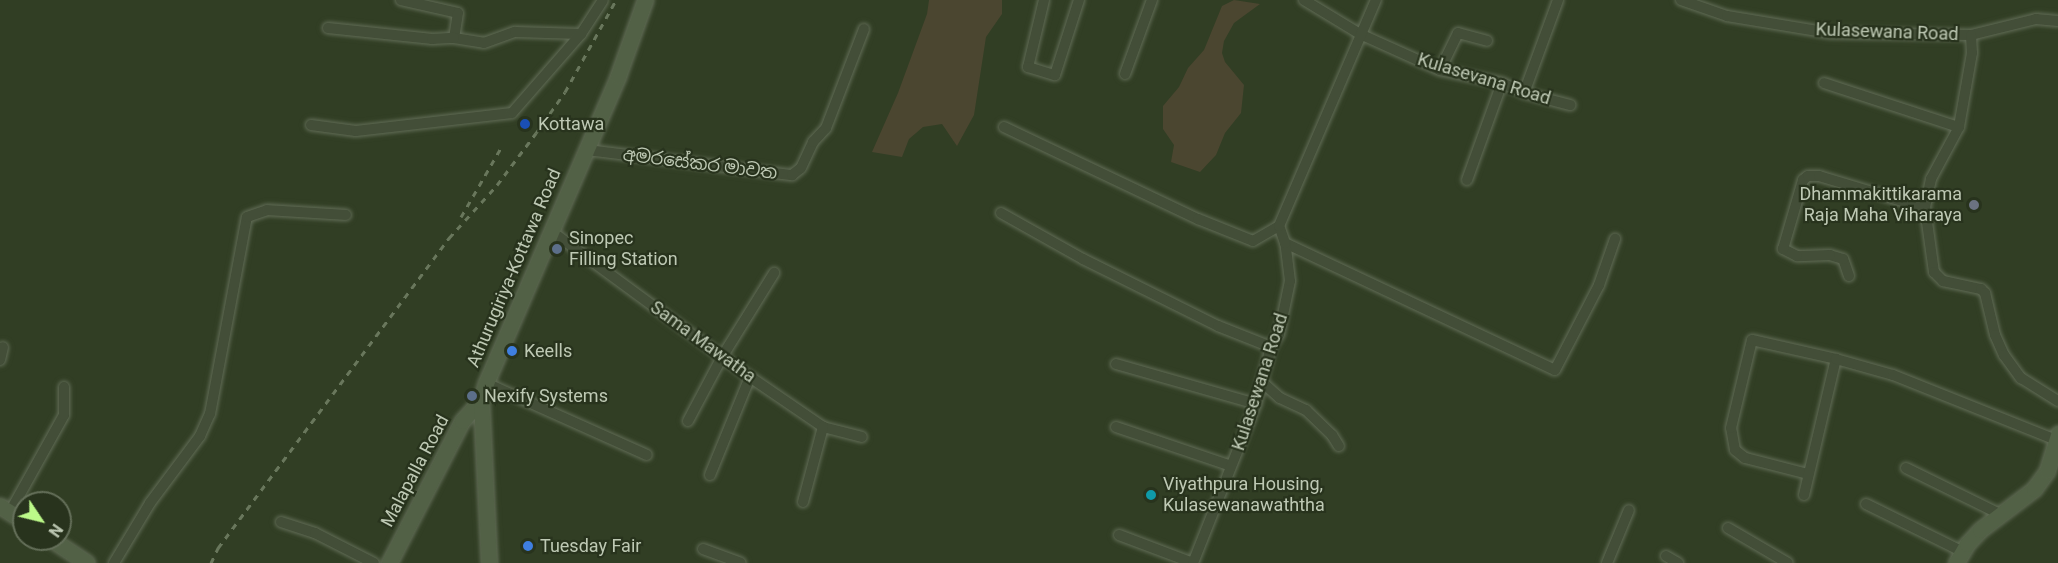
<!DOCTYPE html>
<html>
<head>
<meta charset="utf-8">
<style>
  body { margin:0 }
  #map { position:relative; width:2058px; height:563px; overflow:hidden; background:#313e24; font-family:Roboto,"Noto Sans Sinhala",sans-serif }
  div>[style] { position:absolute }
  .green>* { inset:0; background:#4b4630 }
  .roads { filter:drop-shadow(0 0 2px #616c56) drop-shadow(0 0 2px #616c56) }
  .street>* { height:10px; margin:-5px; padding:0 5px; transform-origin:5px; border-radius:5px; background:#434e38 }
  .secondary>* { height:15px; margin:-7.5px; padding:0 7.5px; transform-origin:7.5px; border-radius:7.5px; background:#526146 }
  .rail>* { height:3px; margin-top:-1.5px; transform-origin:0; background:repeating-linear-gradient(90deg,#69775c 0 6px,transparent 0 12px) }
  .dots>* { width:16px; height:16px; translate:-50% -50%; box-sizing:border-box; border:3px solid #28331d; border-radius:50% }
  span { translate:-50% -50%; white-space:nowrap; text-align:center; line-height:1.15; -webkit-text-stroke:4.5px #28331d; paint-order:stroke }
  .street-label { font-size:18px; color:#bec9b4 }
  .poi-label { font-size:18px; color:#bec9b4 }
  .left { translate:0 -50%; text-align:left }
  .right { translate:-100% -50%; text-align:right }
  .north { position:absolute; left:12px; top:491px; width:60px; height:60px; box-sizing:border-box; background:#28331d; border:2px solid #646f59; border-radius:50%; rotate:125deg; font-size:16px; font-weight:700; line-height:24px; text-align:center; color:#bec9b4 }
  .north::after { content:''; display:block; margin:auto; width:21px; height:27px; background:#bcf989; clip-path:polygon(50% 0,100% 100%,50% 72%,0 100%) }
</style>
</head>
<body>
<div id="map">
  <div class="green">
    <div style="clip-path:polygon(929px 0,1002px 0,1002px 14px,986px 37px,974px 115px,957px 146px,942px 124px,923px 127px,909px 139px,902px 157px,872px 152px,898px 93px,927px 14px)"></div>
    <div style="clip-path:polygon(1234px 0,1260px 4px,1234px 23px,1224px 41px,1222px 53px,1225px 62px,1244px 85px,1241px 113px,1225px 133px,1216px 155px,1200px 172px,1171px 162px,1174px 145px,1163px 129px,1163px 106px,1179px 87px,1188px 68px,1204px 50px,1222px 6px)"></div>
  </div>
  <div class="roads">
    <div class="street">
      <div style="left:401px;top:0;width:58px;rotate:12.8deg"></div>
      <div style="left:458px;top:13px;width:25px;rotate:99deg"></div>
      <div style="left:454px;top:38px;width:30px;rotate:9deg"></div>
      <div style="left:484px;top:43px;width:33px;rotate:-20deg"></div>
      <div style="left:515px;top:32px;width:66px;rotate:1.7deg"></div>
      <div style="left:581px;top:34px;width:40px;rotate:-57.1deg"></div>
      <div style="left:1044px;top:0;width:69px;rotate:103.4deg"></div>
      <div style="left:1028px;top:67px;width:28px;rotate:17deg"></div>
      <div style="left:1055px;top:75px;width:79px;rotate:-72.3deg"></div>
      <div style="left:1304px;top:0;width:66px;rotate:31.3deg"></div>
      <div style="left:1360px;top:34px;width:88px;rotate:24.2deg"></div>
      <div style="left:1440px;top:70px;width:63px;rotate:11.8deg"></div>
      <div style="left:1502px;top:83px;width:24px;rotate:24deg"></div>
      <div style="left:1524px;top:93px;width:48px;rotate:14.6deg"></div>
      <div style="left:1681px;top:0;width:49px;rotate:19.2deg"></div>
      <div style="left:1727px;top:16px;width:104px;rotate:9.4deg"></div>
      <div style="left:1830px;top:33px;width:141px;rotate:0.8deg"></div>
      <div style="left:1971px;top:35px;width:67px;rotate:-13.8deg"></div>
      <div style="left:2036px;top:19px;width:22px;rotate:5deg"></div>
      <div style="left:328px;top:28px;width:105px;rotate:6deg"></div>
      <div style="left:432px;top:39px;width:22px;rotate:-3deg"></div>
      <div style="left:1971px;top:35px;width:18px;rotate:87deg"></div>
      <div style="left:1972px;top:53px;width:75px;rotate:100deg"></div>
      <div style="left:1959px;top:127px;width:59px;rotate:118.3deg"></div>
      <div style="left:1931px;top:179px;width:30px;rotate:102deg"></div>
      <div style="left:1925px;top:208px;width:65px;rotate:82deg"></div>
      <div style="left:1934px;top:272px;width:13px;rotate:45deg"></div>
      <div style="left:1943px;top:281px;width:39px;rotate:12deg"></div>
      <div style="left:1981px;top:289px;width:6px;rotate:45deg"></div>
      <div style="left:1985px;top:293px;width:43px;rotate:76.6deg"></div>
      <div style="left:1995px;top:335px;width:22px;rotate:66deg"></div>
      <div style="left:2004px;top:355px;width:29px;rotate:54deg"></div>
      <div style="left:2021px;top:378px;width:44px;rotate:31.9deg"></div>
      <div style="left:1440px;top:70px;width:41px;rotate:-64.1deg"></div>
      <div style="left:1458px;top:33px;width:30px;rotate:15deg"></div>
      <div style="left:1125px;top:74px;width:79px;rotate:-70deg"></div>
      <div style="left:1824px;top:83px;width:142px;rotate:18.1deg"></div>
      <div style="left:1524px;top:93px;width:99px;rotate:-69.9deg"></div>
      <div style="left:311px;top:125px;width:45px;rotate:7.6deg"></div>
      <div style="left:356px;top:131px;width:157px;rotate:-6.6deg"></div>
      <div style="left:512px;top:113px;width:105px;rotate:-48.9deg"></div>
      <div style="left:1004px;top:127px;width:215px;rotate:25.4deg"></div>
      <div style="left:1198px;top:219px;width:59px;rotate:21.8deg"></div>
      <div style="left:1253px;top:241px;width:30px;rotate:-30deg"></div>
      <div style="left:587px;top:150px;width:207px;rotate:7deg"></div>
      <div style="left:792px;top:175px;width:11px;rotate:-38deg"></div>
      <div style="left:801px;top:168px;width:29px;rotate:-65deg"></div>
      <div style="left:813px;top:142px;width:19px;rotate:-47deg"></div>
      <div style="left:826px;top:128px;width:106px;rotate:-69deg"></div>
      <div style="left:1467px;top:180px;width:103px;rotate:-70.2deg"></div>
      <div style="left:1001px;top:213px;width:94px;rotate:29.3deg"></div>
      <div style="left:1083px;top:259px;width:151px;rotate:26.4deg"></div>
      <div style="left:1218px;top:326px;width:57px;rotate:21.6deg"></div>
      <div style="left:551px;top:231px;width:247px;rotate:36.3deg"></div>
      <div style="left:750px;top:377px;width:88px;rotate:34.4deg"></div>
      <div style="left:823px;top:427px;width:40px;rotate:14.4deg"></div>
      <div style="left:1285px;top:243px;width:298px;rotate:25.2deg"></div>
      <div style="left:1555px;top:370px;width:96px;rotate:-62.6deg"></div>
      <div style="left:1599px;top:285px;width:49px;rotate:-70.8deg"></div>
      <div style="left:1849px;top:276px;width:18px;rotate:-109deg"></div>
      <div style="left:1843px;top:259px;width:14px;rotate:-163deg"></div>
      <div style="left:1830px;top:255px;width:33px;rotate:178deg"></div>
      <div style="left:1797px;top:256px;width:16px;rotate:-153deg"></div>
      <div style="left:1783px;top:249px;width:72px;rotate:-73.8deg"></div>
      <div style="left:1803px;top:180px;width:6px;rotate:-39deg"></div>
      <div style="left:1808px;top:176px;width:11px"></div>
      <div style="left:1819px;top:176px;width:111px;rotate:16.8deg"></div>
      <div style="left:0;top:360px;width:13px;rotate:-77deg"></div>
      <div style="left:1116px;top:364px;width:146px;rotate:15.9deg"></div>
      <div style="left:1262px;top:382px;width:24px;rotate:42deg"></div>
      <div style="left:1280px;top:398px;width:29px;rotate:25deg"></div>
      <div style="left:1306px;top:410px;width:36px;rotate:44deg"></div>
      <div style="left:1332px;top:435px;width:13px;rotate:58deg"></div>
      <div style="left:486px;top:383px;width:176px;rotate:24.1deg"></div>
      <div style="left:688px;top:421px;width:72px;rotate:-62deg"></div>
      <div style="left:722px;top:357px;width:99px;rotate:-58.2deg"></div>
      <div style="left:1116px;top:427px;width:121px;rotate:18.7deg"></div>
      <div style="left:1906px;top:468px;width:105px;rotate:26.1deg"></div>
      <div style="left:1808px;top:474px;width:65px;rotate:-165.7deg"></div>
      <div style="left:1745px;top:458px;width:13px;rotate:-141deg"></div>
      <div style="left:1735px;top:450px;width:22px;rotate:-100deg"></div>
      <div style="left:1731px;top:428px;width:90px;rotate:-76.6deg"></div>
      <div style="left:1752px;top:340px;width:86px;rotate:12.7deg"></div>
      <div style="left:710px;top:475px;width:106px;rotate:-67.8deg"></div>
      <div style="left:1804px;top:495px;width:140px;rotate:-76.8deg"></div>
      <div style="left:1836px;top:359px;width:59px;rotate:15.7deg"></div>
      <div style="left:1893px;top:375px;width:175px;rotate:21.7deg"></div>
      <div style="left:803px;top:502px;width:78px;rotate:-75.1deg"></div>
      <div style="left:1866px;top:504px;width:108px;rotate:26.3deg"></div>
      <div style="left:10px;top:512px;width:111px;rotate:-60.9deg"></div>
      <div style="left:64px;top:415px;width:28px;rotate:-90deg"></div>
      <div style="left:281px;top:522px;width:36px;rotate:18deg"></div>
      <div style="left:315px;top:533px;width:66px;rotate:27deg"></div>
      <div style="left:1728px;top:528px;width:69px;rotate:30.3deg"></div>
      <div style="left:1119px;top:535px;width:79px;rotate:20.7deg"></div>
      <div style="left:703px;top:549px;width:40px;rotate:20.2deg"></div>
      <div style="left:1666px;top:556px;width:14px;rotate:30deg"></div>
      <div style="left:114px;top:563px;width:70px;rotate:-59deg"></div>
      <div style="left:150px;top:503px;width:84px;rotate:-53.3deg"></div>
      <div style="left:200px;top:436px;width:24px;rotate:-66deg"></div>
      <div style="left:210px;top:414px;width:200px;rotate:-79.4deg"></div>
      <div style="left:247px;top:217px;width:21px;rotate:-19deg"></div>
      <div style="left:267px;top:210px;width:79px;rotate:3.6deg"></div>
      <div style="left:1193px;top:563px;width:171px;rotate:-68.4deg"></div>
      <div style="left:1256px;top:404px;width:59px;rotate:-75.3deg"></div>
      <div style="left:1271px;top:347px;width:15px;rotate:-58deg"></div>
      <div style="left:1279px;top:334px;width:54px;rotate:-78.3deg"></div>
      <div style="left:1290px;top:281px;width:38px;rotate:-97deg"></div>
      <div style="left:1285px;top:243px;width:18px;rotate:-109deg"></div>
      <div style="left:1279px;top:226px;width:246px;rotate:-66.8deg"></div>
      <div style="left:1607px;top:563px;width:57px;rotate:-67.5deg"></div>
    </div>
    <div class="secondary">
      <div style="left:0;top:506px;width:28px;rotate:32deg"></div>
      <div style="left:51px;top:539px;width:43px;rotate:33.7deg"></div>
      <div style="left:389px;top:563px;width:160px;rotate:-62.8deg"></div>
      <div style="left:462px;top:421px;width:28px;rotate:-48deg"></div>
      <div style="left:489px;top:563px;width:163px;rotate:-92.8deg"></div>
      <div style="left:481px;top:400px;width:18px;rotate:-74deg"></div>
      <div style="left:486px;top:383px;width:334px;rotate:-66.7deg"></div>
      <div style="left:618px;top:76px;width:81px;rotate:-70.4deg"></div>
      <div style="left:1956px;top:563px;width:22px;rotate:-60deg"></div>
      <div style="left:1967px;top:544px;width:19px;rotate:-47deg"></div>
      <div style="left:1980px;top:530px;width:68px;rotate:-37.2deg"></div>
      <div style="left:2034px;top:489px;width:22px;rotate:-54deg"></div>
      <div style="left:2047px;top:471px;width:39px;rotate:-73deg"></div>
    </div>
  </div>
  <div class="rail">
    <div style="left:461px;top:217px;width:82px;rotate:-60deg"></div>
    <div style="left:211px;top:563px;width:17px;rotate:-65deg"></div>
    <div style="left:218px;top:548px;width:387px;rotate:-53.3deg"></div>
    <div style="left:449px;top:238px;width:72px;rotate:-47.8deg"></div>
    <div style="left:497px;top:185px;width:65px;rotate:-53.1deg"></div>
    <div style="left:536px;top:133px;width:50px;rotate:-54.7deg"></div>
    <div style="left:565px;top:92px;width:105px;rotate:-61deg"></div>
  </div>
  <div class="dots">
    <div style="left:525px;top:124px;background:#1a4fb4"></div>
    <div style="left:1974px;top:205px;background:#6b7280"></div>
    <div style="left:557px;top:249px;background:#5c6f8a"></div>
    <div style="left:512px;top:351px;background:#3f7fe0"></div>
    <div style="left:472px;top:396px;background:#5c6f8a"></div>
    <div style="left:1151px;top:495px;background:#0f9aa8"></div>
    <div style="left:528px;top:546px;background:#3f7fe0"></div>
  </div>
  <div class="street-label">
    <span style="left:1887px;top:32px;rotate:2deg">Kulasewana Road</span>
    <span style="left:1484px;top:79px;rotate:17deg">Kulasevana Road</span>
    <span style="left:700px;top:164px;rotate:7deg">අමරසේකර මාවත</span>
    <span style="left:514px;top:268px;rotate:-67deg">Athurugiriya-Kottawa Road</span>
    <span style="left:703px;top:342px;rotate:36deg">Sama Mawatha</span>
    <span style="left:1260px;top:382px;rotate:-72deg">Kulasewana Road</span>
    <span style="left:415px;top:471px;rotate:-62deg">Malapalla Road</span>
  </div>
  <div class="poi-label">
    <span class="left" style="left:538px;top:124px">Kottawa</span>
    <span class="right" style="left:1962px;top:205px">Dhammakittikarama<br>Raja Maha Viharaya</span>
    <span class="left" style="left:569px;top:249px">Sinopec<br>Filling Station</span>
    <span class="left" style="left:524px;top:351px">Keells</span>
    <span class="left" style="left:484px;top:396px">Nexify Systems</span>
    <span class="left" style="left:1163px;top:495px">Viyathpura Housing,<br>Kulasewanawaththa</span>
    <span class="left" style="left:540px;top:546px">Tuesday Fair</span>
  </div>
  <div class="north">N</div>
</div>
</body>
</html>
